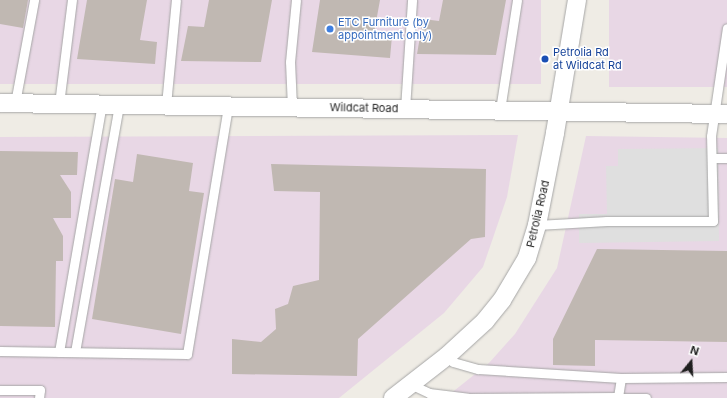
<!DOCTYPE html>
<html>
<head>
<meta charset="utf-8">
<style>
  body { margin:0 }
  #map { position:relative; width:727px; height:398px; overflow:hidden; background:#efece5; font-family:Inter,sans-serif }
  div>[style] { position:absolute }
  .industrial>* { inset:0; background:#e8d7e5; transform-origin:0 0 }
  .parking>* { inset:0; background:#dfdfdf }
  .building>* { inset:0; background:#c0b8b2 }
  .roads { filter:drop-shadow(0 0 1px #a6a6a6) drop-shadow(0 0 1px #a6a6a6) }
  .service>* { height:9px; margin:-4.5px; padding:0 4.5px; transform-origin:4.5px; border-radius:4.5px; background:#fff }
  .minor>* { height:18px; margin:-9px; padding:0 9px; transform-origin:9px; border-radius:9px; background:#fff }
  .dots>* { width:11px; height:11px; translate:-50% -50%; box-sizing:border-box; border:2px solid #fff; border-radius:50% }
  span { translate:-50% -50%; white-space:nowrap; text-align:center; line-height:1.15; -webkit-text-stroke:3px #fff; paint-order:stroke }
  .shop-label { font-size:11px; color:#366cbe }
  .left { translate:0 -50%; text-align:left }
  .transit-label { font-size:11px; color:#164399 }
  .street-label { font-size:11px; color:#1f1f1f }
  .north { position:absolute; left:671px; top:342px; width:40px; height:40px; -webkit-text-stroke:3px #fff; paint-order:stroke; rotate:18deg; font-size:11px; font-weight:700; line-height:16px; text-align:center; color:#1f1f1f }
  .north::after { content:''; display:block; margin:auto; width:14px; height:18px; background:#1f1f1f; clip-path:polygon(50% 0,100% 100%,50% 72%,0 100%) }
</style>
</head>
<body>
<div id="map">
  <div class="industrial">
    <div style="left:0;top:0;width:541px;height:84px"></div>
    <div style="left:609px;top:0;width:118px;height:87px"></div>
    <div style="clip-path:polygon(518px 135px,507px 197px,483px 267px,444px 313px,339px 398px,0 398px,0 137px)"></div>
    <div style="clip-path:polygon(586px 136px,727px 138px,727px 398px,445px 398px,489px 363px,515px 334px,557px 268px)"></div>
  </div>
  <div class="parking">
    <div style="clip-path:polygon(718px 148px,719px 241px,579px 243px,579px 214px,607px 214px,606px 166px,618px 166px,618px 149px)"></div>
  </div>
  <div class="building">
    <div style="clip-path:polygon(0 0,28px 0,23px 28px,0 24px)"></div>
    <div style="clip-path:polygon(87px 0,147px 0,140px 40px,157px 42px,155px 64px,77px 59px)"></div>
    <div style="clip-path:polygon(209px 0,272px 0,261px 62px,181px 61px,188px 26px,204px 27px)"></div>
    <div style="clip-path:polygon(320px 0,380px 0,374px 33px,392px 36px,390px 58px,312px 52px)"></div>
    <div style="clip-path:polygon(443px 0,506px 0,496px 55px,417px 54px,423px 19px,439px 21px)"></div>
    <div style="clip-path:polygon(0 151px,78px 152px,77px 175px,60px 175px,71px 192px,71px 218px,53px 218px,63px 236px,63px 261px,56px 261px,55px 327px,0 326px)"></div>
    <div style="clip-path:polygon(137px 154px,193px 163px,189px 191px,204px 193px,181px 334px,92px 319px,115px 179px,133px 182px)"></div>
    <div style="clip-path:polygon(271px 164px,486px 169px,485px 237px,471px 239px,358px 339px,357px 376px,232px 374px,232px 339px,261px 342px,276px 329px,275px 309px,288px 304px,293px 286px,319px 280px,320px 192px,274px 191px)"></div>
    <div style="clip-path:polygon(597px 249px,727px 251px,727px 342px,595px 340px,595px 366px,553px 365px,553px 339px)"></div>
  </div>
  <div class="roads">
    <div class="service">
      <div style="left:15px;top:103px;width:105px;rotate:-79.5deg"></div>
      <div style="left:59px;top:104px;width:105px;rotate:-82.9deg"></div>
      <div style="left:166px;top:105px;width:105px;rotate:-84.6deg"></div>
      <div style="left:292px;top:107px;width:45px;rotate:-92.5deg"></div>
      <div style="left:290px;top:62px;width:62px;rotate:-84.5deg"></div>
      <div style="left:405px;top:109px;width:109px;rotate:-86.3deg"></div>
      <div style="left:500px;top:110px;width:111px;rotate:-81.2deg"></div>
      <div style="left:712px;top:158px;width:15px"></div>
      <div style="left:537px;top:225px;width:70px;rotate:-3.3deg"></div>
      <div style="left:607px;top:221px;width:106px"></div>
      <div style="left:713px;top:221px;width:85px;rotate:-91.3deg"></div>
      <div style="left:711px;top:136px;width:109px;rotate:-81.6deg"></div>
      <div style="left:0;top:351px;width:187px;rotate:0.9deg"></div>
      <div style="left:187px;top:354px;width:251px;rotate:-80.6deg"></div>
      <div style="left:59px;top:352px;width:252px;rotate:-80.2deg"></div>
      <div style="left:75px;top:352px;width:251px;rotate:-79.9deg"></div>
      <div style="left:447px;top:356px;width:8px;rotate:45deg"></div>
      <div style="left:453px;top:362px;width:26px;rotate:16deg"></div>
      <div style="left:478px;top:369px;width:143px;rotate:3.6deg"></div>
      <div style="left:621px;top:378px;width:106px;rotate:-0.5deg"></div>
      <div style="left:410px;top:384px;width:21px;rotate:25deg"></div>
      <div style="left:429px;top:393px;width:39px;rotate:7deg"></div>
      <div style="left:0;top:390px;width:40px"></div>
      <div style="left:40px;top:390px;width:8px;rotate:97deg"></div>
      <div style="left:468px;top:398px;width:150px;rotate:-0.4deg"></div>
      <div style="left:618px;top:397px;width:19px;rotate:-81deg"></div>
      <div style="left:618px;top:398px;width:28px"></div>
    </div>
    <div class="minor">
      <div style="left:0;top:103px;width:727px;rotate:0.87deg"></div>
      <div style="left:393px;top:398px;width:68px;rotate:-37.9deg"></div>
      <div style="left:447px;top:356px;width:52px;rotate:-42.6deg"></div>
      <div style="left:485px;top:321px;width:27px;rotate:-51deg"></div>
      <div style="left:502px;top:300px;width:49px;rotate:-59.2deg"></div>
      <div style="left:527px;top:258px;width:34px;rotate:-73deg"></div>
      <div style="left:537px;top:225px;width:94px;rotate:-78.9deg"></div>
      <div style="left:555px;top:133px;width:135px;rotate:-80.6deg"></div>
    </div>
  </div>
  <div class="dots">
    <div style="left:330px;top:29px;background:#3f7fe0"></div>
    <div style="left:545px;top:59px;background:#1a4fb4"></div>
  </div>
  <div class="shop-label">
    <span class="left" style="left:338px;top:29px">ETC Furniture (by<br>appointment only)</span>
  </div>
  <div class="transit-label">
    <span class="left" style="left:553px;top:59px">Petrolia Rd<br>at Wildcat Rd</span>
  </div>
  <div class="street-label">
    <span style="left:364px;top:108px;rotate:1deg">Wildcat Road</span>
    <span style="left:538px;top:214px;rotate:-77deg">Petrolia Road</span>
  </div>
  <div class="north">N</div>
</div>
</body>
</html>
